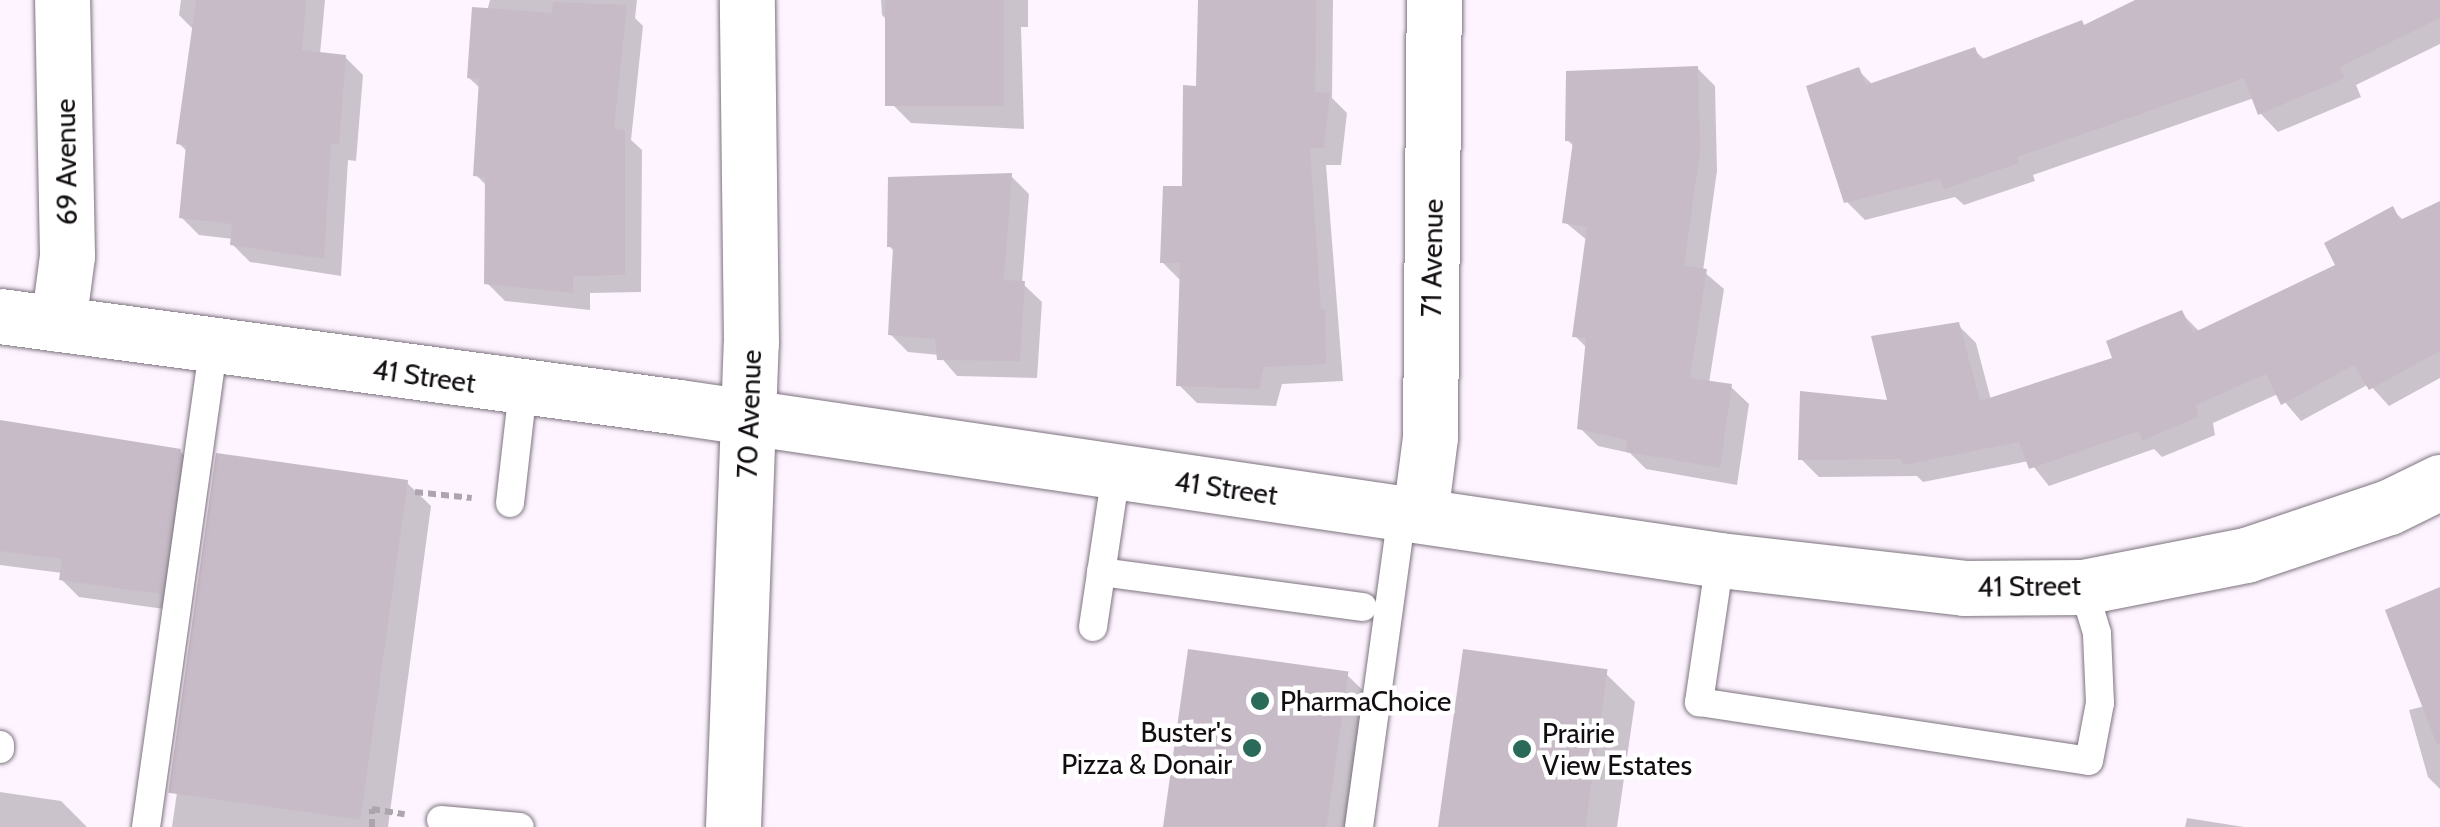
<!DOCTYPE html>
<html>
<head>
<meta charset="utf-8">
<style>
  body { margin:0 }
  #map { position:relative; width:2440px; height:827px; overflow:hidden; background:#fdf4ff; font-family:Cabin,sans-serif }
  div>[style] { position:absolute }
  .shadow>* { inset:0; background:#0003 }
  .building>* { inset:0; background:#c7bbc8; transform-origin:0 0 }
  .path>* { height:6px; margin-top:-3px; transform-origin:0; background:repeating-linear-gradient(90deg,#ada5ae 0 8px,transparent 0 13px) }
  .roads { filter:drop-shadow(0 0 2px #7d737f) drop-shadow(0 0 2px #7d737f) }
  .lane>* { height:28px; margin:-14px; padding:0 14px; transform-origin:14px; border-radius:14px; background:#fff }
  .street>* { height:55px; margin:-27.5px; padding:0 27.5px; transform-origin:27.5px; border-radius:27.5px; background:#fff }
  .secondary>* { height:55px; margin:-27.5px; padding:0 27.5px; transform-origin:27.5px; border-radius:27.5px; background:#fff }
  .dots>* { width:28px; height:28px; translate:-50% -50%; box-sizing:border-box; border:5px solid #fff; border-radius:50% }
  span { translate:-50% -50%; white-space:nowrap; text-align:center; line-height:1.15; -webkit-text-stroke:9px #fff; paint-order:stroke }
  .street-label { font-size:28px; color:#120e12 }
  .poi-label { font-size:28px; color:#120e12 }
  .left { translate:0 -50%; text-align:left }
  .right { translate:-100% -50%; text-align:right }
</style>
</head>
<body>
<div id="map">
  <div class="shadow">
    <div style="clip-path:polygon(181px 0,325px 0,320px 54px,345px 57px,363px 75px,356px 161px,348px 160px,341px 276px,250px 262px,232px 244px,233px 239px,199px 235px,181px 217px,188px 152px,178px 143px,194px 30px,179px 15px)"></div>
    <div style="clip-path:polygon(490px 0,637px 0,635px 18px,643px 26px,631px 140px,642px 150px,641px 292px,590px 293px,590px 310px,505px 301px,487px 283px,488px 187px,476px 175px,481px 89px,469px 78px)"></div>
    <div style="clip-path:polygon(881px 0,1028px 0,1028px 27px,1021px 27px,1024px 129px,911px 123px,893px 105px,889px 22px,882px 15px)"></div>
    <div style="clip-path:polygon(1200px 0,1333px 0,1332px 98px,1347px 113px,1341px 165px,1326px 165px,1343px 381px,1282px 384px,1276px 406px,1197px 403px,1179px 385px,1180px 280px,1162px 262px,1184px 189px,1199px 89px)"></div>
    <div style="clip-path:polygon(2141px 0,2440px 0,2440px 44px,2356px 85px,2361px 97px,2278px 132px,2261px 114px,2254px 98px,2033px 175px,2035px 181px,1964px 205px,1955px 197px,1865px 220px,1847px 202px,1858px 70px,1873px 85px,1974px 50px,1985px 60px,2085px 27px)"></div>
    <div style="clip-path:polygon(1697px 68px,1715px 86px,1717px 171px,1703px 271px,1724px 289px,1709px 383px,1731px 387px,1749px 404px,1737px 485px,1646px 469px,1630px 453px,1598px 446px,1580px 428px,1588px 349px,1575px 336px,1588px 241px,1565px 222px,1575px 147px,1567px 140px)"></div>
    <div style="clip-path:polygon(1011px 176px,1029px 194px,1022px 283px,1042px 302px,1037px 378px,957px 376px,939px 355px,908px 352px,890px 334px,895px 252px,889px 246px)"></div>
    <div style="clip-path:polygon(2440px 204px,2440px 378px,2389px 406px,2369px 384px,2301px 421px,2278px 394px,2213px 423px,2215px 435px,2162px 457px,2154px 449px,2049px 486px,2029px 461px,1923px 482px,1917px 476px,1819px 477px,1801px 459px,1890px 403px,1958px 325px,1976px 343px,1991px 400px,2115px 360px,2181px 313px,2200px 332px,2339px 266px,2392px 209px,2404px 221px)"></div>
    <div style="clip-path:polygon(0 422px,180px 451px,198px 469px,178px 611px,79px 597px,61px 579px,62px 573px,0 565px)"></div>
    <div style="clip-path:polygon(218px 456px,406px 482px,431px 506px,388px 827px,172px 827px,204px 604px,198px 598px)"></div>
    <div style="clip-path:polygon(2440px 590px,2440px 789px,2428px 777px,2409px 710px,2425px 706px)"></div>
    <div style="clip-path:polygon(1605px 673px,1635px 702px,1617px 827px,1439px 827px)"></div>
    <div style="clip-path:polygon(1346px 674px,1376px 703px,1358px 827px,1166px 827px)"></div>
    <div style="clip-path:polygon(0 792px,61px 801px,87px 827px,0 827px)"></div>
    <div style="clip-path:polygon(2187px 818px,2244px 827px,2185px 827px)"></div>
  </div>
  <div class="building">
    <div style="clip-path:polygon(196px 0,306px 0,302px 50px,346px 55px,339px 144px,331px 144px,324px 259px,230px 245px,232px 224px,179px 218px,186px 145px,176px 144px)"></div>
    <div style="left:885px;top:0;width:119px;height:106px"></div>
    <div style="clip-path:polygon(1198px 0,1316px 0,1315px 92px,1330px 93px,1324px 148px,1310px 148px,1321px 309px,1325px 310px,1326px 364px,1264px 367px,1259px 389px,1176px 386px,1180px 263px,1160px 263px,1163px 186px,1182px 186px,1183px 85px,1196px 86px)"></div>
    <div style="clip-path:polygon(2135px 0,2440px 0,2440px 18px,2340px 67px,2345px 78px,2258px 115px,2244px 78px,2017px 157px,2019px 163px,1944px 189px,1940px 179px,1844px 203px,1806px 86px,1859px 67px,1866px 85px,1975px 47px,1980px 60px,2082px 20px,2084px 25px)"></div>
    <div style="clip-path:polygon(553px 2px,627px 5px,614px 129px,625px 130px,625px 275px,573px 276px,573px 293px,484px 284px,485px 177px,473px 176px,479px 79px,467px 78px,472px 7px,552px 13px)"></div>
    <div style="clip-path:polygon(1698px 66px,1700px 152px,1684px 266px,1707px 269px,1690px 378px,1732px 384px,1720px 468px,1626px 452px,1627px 440px,1577px 429px,1586px 338px,1572px 337px,1587px 227px,1562px 223px,1573px 141px,1565px 141px,1566px 71px)"></div>
    <div style="clip-path:polygon(1012px 173px,1004px 280px,1025px 281px,1020px 361px,937px 360px,935px 339px,888px 335px,893px 247px,887px 247px,888px 177px)"></div>
    <div style="clip-path:polygon(2440px 201px,2440px 351px,2369px 390px,2354px 365px,2281px 405px,2266px 374px,2196px 405px,2198px 417px,2142px 441px,2139px 431px,2029px 469px,2019px 442px,1903px 465px,1901px 459px,1798px 460px,1800px 391px,1887px 400px,1871px 336px,1959px 322px,1980px 401px,2112px 358px,2106px 341px,2182px 310px,2193px 333px,2335px 265px,2324px 243px,2393px 206px,2400px 220px)"></div>
    <div style="clip-path:polygon(0 420px,181px 449px,161px 594px,59px 580px,62px 559px,0 551px)"></div>
    <div style="left:216px;top:453px;width:194px;height:343px;rotate:8deg"></div>
    <div style="clip-path:polygon(2440px 587px,2440px 744px,2437px 745px,2385px 610px)"></div>
    <div style="left:1188px;top:649px;width:162px;height:180px;rotate:8deg"></div>
    <div style="left:1463px;top:649px;width:146px;height:180px;rotate:8deg"></div>
  </div>
  <div class="path">
    <div style="left:415px;top:492px;width:57px;rotate:6deg"></div>
    <div style="left:372px;top:827px;width:18px;rotate:-90deg"></div>
    <div style="left:372px;top:809px;width:33px;rotate:9deg"></div>
  </div>
  <div class="roads">
    <div class="lane">
      <div style="left:510px;top:503px;width:115px;rotate:-83.5deg"></div>
      <div style="left:1720px;top:560px;width:144px;rotate:98.4deg"></div>
      <div style="left:1699px;top:702px;width:394px;rotate:8.6deg"></div>
      <div style="left:2089px;top:761px;width:59px;rotate:-79.3deg"></div>
      <div style="left:2100px;top:703px;width:70px;rotate:-92.5deg"></div>
      <div style="left:2097px;top:633px;width:48px;rotate:-106.9deg"></div>
      <div style="left:1101px;top:572px;width:264px;rotate:7.6deg"></div>
      <div style="left:1093px;top:627px;width:156px;rotate:-81.5deg"></div>
      <div style="left:0;top:745px;width:4px;rotate:90deg"></div>
      <div style="left:441px;top:820px;width:79px;rotate:5.1deg"></div>
      <div style="left:146px;top:827px;width:484px;rotate:-82deg"></div>
      <div style="left:1359px;top:827px;width:317px;rotate:-82.2deg"></div>
    </div>
    <div class="street">
      <div style="left:0;top:316px;width:685px;rotate:7.63deg"></div>
      <div style="left:679px;top:407px;width:1052px;rotate:8.36deg"></div>
      <div style="left:1720px;top:560px;width:246px;rotate:6.5deg"></div>
      <div style="left:1964px;top:588px;width:119px;rotate:-0.5deg"></div>
      <div style="left:2083px;top:587px;width:166px;rotate:-11.1deg"></div>
      <div style="left:2246px;top:555px;width:151px;rotate:-18.6deg"></div>
      <div style="left:2389px;top:507px;width:57px;rotate:-26.1deg"></div>
      <div style="left:58px;top:324px;width:69px;rotate:-82.5deg"></div>
      <div style="left:67px;top:256px;width:256px;rotate:-91.1deg"></div>
      <div style="left:1420px;top:515px;width:79px;rotate:-82.7deg"></div>
      <div style="left:1430px;top:437px;width:437px;rotate:-89.5deg"></div>
    </div>
    <div class="secondary">
      <div style="left:733px;top:827px;width:484px;rotate:-87.9deg"></div>
      <div style="left:751px;top:343px;width:343px;rotate:-90.7deg"></div>
    </div>
  </div>
  <div class="dots">
    <div style="left:1260px;top:701px;background:#2a6a58"></div>
    <div style="left:1252px;top:748px;background:#2a6a58"></div>
    <div style="left:1522px;top:749px;background:#2a6a58"></div>
  </div>
  <div class="street-label">
    <span style="left:66px;top:162px;rotate:-91deg">69 Avenue</span>
    <span style="left:1432px;top:258px;rotate:-89deg">71 Avenue</span>
    <span style="left:424px;top:376px;rotate:8deg">41 Street</span>
    <span style="left:749px;top:414px;rotate:-88deg">70 Avenue</span>
    <span style="left:1226px;top:488px;rotate:8deg">41 Street</span>
    <span style="left:2029px;top:586px;rotate:-1deg">41 Street</span>
  </div>
  <div class="poi-label">
    <span class="left" style="left:1280px;top:701px">PharmaChoice</span>
    <span class="right" style="left:1232px;top:748px">Buster's<br>Pizza &amp; Donair</span>
    <span class="left" style="left:1542px;top:749px">Prairie<br>View Estates</span>
  </div>
</div>
</body>
</html>
